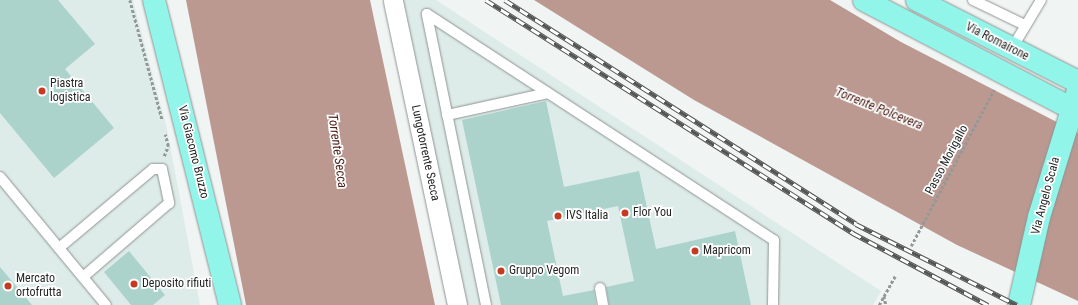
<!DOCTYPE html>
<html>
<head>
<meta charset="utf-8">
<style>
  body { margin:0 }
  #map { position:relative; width:1078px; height:305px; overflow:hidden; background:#f0f5f4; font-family:"Roboto Condensed",sans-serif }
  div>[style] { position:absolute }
  .built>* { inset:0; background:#ddece9 }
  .water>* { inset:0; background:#bb9991 }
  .building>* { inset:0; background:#abd3cb }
  .path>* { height:2.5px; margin-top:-1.25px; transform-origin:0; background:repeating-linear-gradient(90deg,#949897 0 3px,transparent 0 5px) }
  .roads { filter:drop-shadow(0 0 1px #8f9493) drop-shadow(0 0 1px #8f9493) }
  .lane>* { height:10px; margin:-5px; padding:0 5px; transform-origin:5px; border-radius:5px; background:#fff }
  .street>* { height:19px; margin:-9.5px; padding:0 9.5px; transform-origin:9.5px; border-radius:9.5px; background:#fff }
  .primary>* { height:22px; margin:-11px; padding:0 11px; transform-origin:11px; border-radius:11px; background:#91f5e9 }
  .rail>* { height:4.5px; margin-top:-2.25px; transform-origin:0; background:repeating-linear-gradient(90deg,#fff 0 9px,#525554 0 18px); box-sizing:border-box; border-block:1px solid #525554 }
  .dots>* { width:11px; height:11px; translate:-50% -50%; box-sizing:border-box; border:2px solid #fff; border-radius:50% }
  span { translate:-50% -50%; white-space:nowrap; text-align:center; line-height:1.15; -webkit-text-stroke:3.5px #fff; paint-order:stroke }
  .street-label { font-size:12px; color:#242625 }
  .poi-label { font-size:12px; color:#242625 }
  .left { translate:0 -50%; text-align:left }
  .water-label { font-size:13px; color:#4c1d15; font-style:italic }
</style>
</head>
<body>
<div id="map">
  <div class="built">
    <div style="clip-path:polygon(0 0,133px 0,167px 129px,200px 305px,0 305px)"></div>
    <div style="clip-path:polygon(402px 0,436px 0,881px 291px,873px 305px,464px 305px)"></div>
  </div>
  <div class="water">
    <div style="clip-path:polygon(186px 0,370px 0,435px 305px,246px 305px)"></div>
    <div style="clip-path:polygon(534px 0,830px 0,901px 42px,1078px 133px,1078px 301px,957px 245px,694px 100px)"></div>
  </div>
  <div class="building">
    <div style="clip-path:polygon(0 0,58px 0,95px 44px,65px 69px,114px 128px,54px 178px,0 113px)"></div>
    <div style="clip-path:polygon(546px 101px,564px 187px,639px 171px,656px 249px,735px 231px,751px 305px,609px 305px,606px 287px,634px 281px,618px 206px,547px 221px,563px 296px,594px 290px,596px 305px,501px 305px,462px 120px)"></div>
    <div style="clip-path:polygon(129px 251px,165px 295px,153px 305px,131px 305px,104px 272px)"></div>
    <div style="clip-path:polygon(0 267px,32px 305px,0 305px)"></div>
  </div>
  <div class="path">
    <div style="left:130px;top:0;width:123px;rotate:74.9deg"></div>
    <div style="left:164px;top:156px;width:11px;rotate:-68deg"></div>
    <div style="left:168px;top:146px;width:12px;rotate:-104deg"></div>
    <div style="left:911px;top:246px;width:177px;rotate:-62deg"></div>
    <div style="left:884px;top:296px;width:9px;rotate:77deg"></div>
    <div style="left:879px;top:305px;width:33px;rotate:-61deg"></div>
  </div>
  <div class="roads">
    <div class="lane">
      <div style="left:973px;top:0;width:58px;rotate:25.7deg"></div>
      <div style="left:1011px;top:50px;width:58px;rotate:-59deg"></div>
      <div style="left:447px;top:115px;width:103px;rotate:-12.3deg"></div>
      <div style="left:0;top:177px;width:166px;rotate:50.4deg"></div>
      <div style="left:59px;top:248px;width:123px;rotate:-40deg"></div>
      <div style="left:153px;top:169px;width:9px"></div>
      <div style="left:162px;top:169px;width:35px;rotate:78deg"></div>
      <div style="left:169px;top:203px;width:113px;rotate:139.3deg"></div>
      <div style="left:600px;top:288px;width:17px;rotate:80deg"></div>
      <div style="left:486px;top:305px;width:297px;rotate:-101.5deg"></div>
      <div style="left:427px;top:14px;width:414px;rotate:33.1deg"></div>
      <div style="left:774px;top:240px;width:65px;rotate:90.9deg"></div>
    </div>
    <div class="street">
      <div style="left:393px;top:1px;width:311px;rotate:78.1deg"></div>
    </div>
    <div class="primary">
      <div style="left:154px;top:0;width:314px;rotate:76deg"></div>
      <div style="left:864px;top:0;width:242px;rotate:27.6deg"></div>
      <div style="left:917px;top:0;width:181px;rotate:27deg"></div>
      <div style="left:1019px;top:305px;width:90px;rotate:-77.2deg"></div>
      <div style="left:1039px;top:217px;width:133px;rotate:-72.9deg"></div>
    </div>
  </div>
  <div class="rail">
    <div style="left:486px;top:0;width:435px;rotate:32.4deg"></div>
    <div style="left:853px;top:233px;width:153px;rotate:28.1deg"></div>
    <div style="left:505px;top:0;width:416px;rotate:32.5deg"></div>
    <div style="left:856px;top:224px;width:180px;rotate:26.7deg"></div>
  </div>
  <div class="dots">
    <div style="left:42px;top:91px;background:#c63a22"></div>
    <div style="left:625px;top:213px;background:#c63a22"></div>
    <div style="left:558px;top:216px;background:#c63a22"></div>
    <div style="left:695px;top:251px;background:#c63a22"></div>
    <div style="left:501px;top:271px;background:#c63a22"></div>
    <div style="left:134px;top:284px;background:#c63a22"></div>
    <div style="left:8px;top:286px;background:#c63a22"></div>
  </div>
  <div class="street-label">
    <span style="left:997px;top:42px;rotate:27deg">Via Romairone</span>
    <span style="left:193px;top:152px;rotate:76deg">Via Giacomo Bruzzo</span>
    <span style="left:425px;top:153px;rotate:78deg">Lungotorrente Secca</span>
    <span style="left:947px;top:160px;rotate:-62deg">Passo Morigallo</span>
    <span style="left:1046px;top:196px;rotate:-75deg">Via Angelo Scala</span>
  </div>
  <div class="poi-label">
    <span class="left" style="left:50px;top:91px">Piastra<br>logistica</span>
    <span class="left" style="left:633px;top:213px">Flor You</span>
    <span class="left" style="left:566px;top:216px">IVS Italia</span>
    <span class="left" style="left:703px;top:251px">Mapricom</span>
    <span class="left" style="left:509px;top:271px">Gruppo Vegom</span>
    <span class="left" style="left:16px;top:286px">Mercato<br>ortofrutta</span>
    <span class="left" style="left:142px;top:284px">Deposito rifiuti</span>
  </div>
  <div class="water-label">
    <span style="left:879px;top:109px;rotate:22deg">Torrente Polcevera</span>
    <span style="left:337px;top:151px;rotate:82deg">Torrente Secca</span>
  </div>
</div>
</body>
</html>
